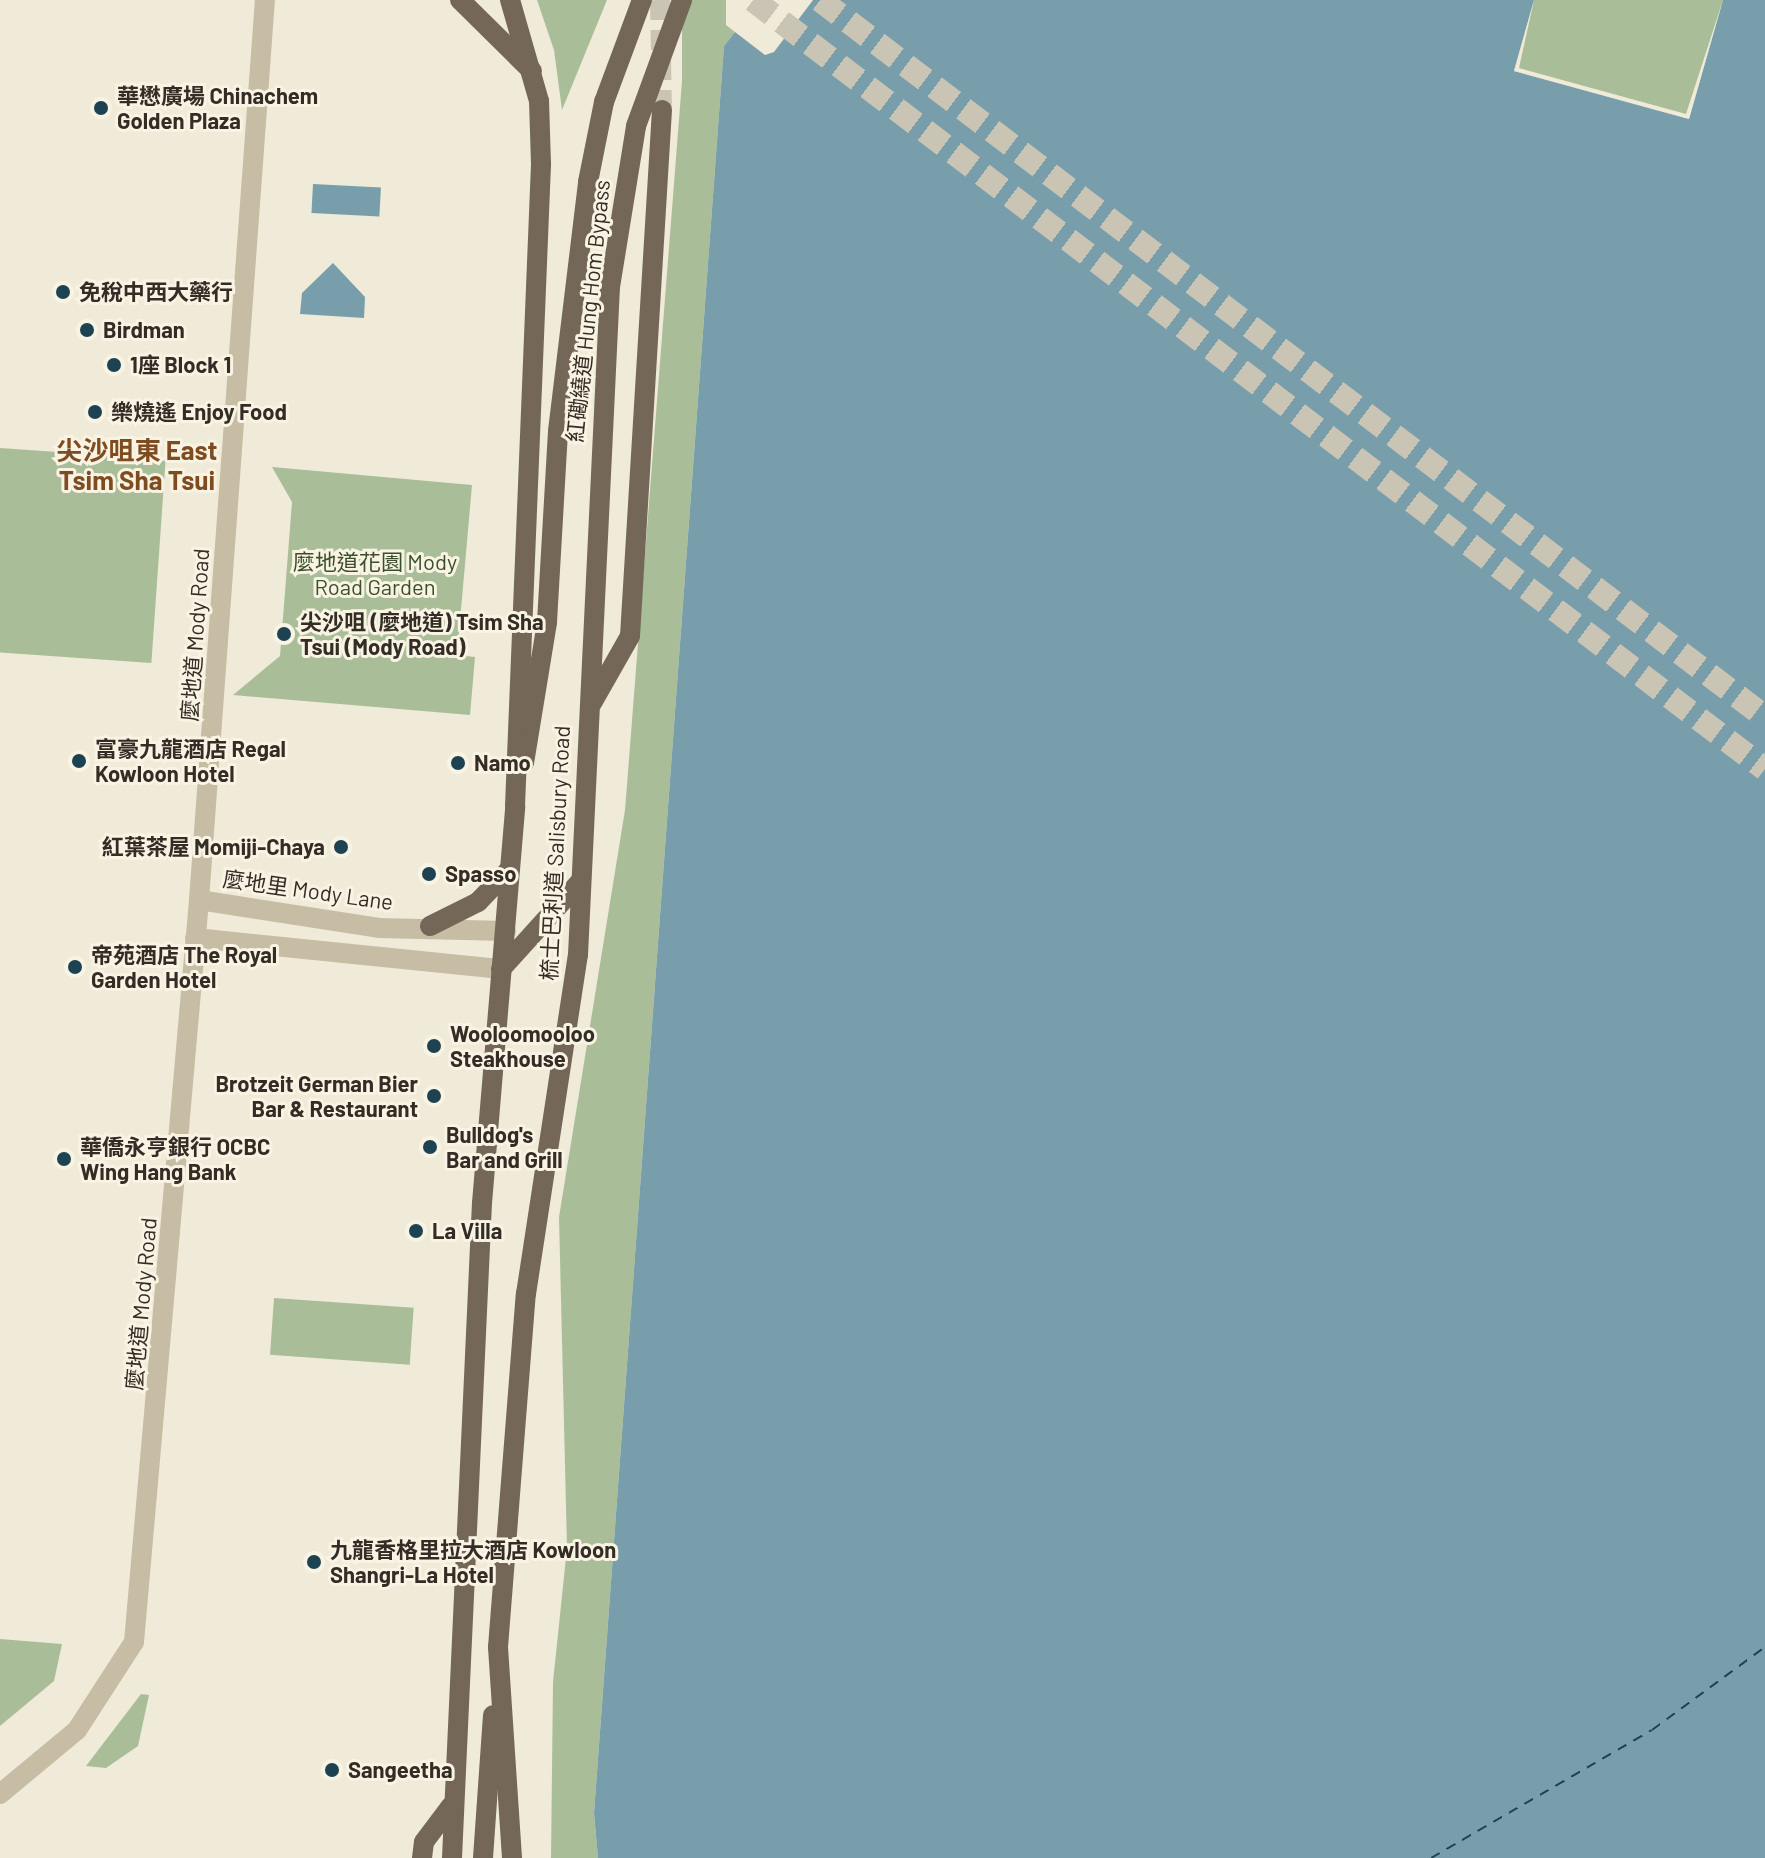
<!DOCTYPE html>
<html>
<head>
<meta charset="utf-8">
<style>
  body { margin:0 }
  #map { position:relative; width:1765px; height:1858px; overflow:hidden; background:#f0ead8; font-family:Barlow,"Noto Sans TC",sans-serif }
  div>[style] { position:absolute }
  .green>* { inset:0; background:#a9be98; transform-origin:0 0 }
  .water>* { inset:0; background:#789eac; transform-origin:0 0 }
  .pier>* { inset:0; background:#f0ead8 }
  .ferry>* { height:2px; margin-top:-1px; transform-origin:0; background:repeating-linear-gradient(90deg,#1d4352 0 10px,transparent 0 18px) }
  .major-tunnel>* { height:20px; margin-top:-10px; transform-origin:0; background:repeating-linear-gradient(90deg,#cac4b4 0 20px,transparent 0 30px) }
  .highway-tunnel>* { height:24px; margin-top:-12px; transform-origin:0; background:repeating-linear-gradient(90deg,#cac4b4 0 24px,transparent 0 36px) }
  .minor>* { height:20px; margin:-10px; padding:0 10px; transform-origin:10px; border-radius:10px; background:#c7bca4 }
  .major>* { height:20px; margin:-10px; padding:0 10px; transform-origin:10px; border-radius:10px; background:#746757 }
  .major-bridge>* { height:20px; margin:-10px; padding:0 10px; transform-origin:10px; border-radius:10px; background:#746757 }
  .dots>* { width:22px; height:22px; translate:-50% -50%; box-sizing:border-box; border:4px solid #f8f3e3; border-radius:50% }
  span { translate:-50% -50%; white-space:nowrap; text-align:center; line-height:1.15; -webkit-text-stroke:6px #f8f3e3; paint-order:stroke }
  .poi-label { font-size:22px; color:#332d26; font-weight:700 }
  .left { translate:0 -50%; text-align:left }
  .right { translate:-100% -50%; text-align:right }
  .street-label { font-size:22px; color:#332d26 }
  .park-label { font-size:22px; color:#3a502a }
  .quarter-label { font-size:26px; color:#7f4c22; font-weight:700 }
</style>
</head>
<body>
<div id="map">
  <div class="green">
    <div style="clip-path:polygon(537px 0,607px 0,562px 110px,554px 50px)"></div>
    <div style="clip-path:polygon(682px 0,726px 0,726px 25px,735px 32px,724px 46px,594px 1813px,598px 1858px,551px 1858px,553px 1682px,567px 1548px,559px 1217px,625px 810px,682px 81px)"></div>
    <div style="clip-path:polygon(1534px 0,1723px 0,1689px 119px,1514px 71px)"></div>
    <div style="left:0;top:448px;width:166px;height:204px;rotate:4deg"></div>
    <div style="clip-path:polygon(272px 467px,472px 485px,457px 655px,475px 657px,470px 715px,233px 695px,280px 656px,292px 502px)"></div>
    <div style="left:274px;top:1298px;width:140px;height:57px;rotate:4deg"></div>
    <div style="clip-path:polygon(0 1639px,62px 1644px,54px 1681px,0 1726px)"></div>
    <div style="clip-path:polygon(141px 1694px,149px 1695px,138px 1746px,106px 1768px,86px 1766px)"></div>
  </div>
  <div class="water">
    <div style="clip-path:polygon(813px 0,1534px 0,1514px 71px,1689px 119px,1723px 0,1765px 0,1765px 1858px,598px 1858px,594px 1813px,724px 46px,735px 32px,765px 55px,774px 52px)"></div>
    <div style="left:313px;top:184px;width:68px;height:29px;rotate:3deg"></div>
    <div style="clip-path:polygon(333px 263px,365px 297px,364px 318px,300px 314px,302px 293px)"></div>
  </div>
  <div class="pier">
    <div style="clip-path:polygon(1534px 0,1519px 68px,1686px 114px,1723px 0,1689px 119px,1514px 71px)"></div>
  </div>
  <div class="ferry">
    <div style="left:1431px;top:1858px;width:255px;rotate:-30.1deg"></div>
    <div style="left:1652px;top:1730px;width:140px;rotate:-36.3deg"></div>
  </div>
  <div class="major-tunnel">
    <div style="left:660px;top:0;width:110px;rotate:89deg"></div>
  </div>
  <div class="highway-tunnel">
    <div style="left:753px;top:0;width:1271px;rotate:37.23deg"></div>
    <div style="left:820px;top:0;width:1186px;rotate:37.19deg"></div>
  </div>
  <div class="minor">
    <div style="left:199px;top:900px;width:182px;rotate:8.8deg"></div>
    <div style="left:379px;top:928px;width:127px;rotate:1.4deg"></div>
    <div style="left:195px;top:938px;width:308px;rotate:5.8deg"></div>
    <div style="left:0;top:1794px;width:100px;rotate:-39.7deg"></div>
    <div style="left:77px;top:1730px;width:105px;rotate:-57.1deg"></div>
    <div style="left:134px;top:1642px;width:745px;rotate:-84.99deg"></div>
    <div style="left:199px;top:900px;width:902px;rotate:-85.81deg"></div>
  </div>
  <div class="major">
    <div style="left:460px;top:0;width:101px;rotate:44.6deg"></div>
    <div style="left:592px;top:703px;width:77px;rotate:-60.4deg"></div>
    <div style="left:630px;top:636px;width:527px;rotate:-86.52deg"></div>
    <div style="left:524px;top:763px;width:143px;rotate:-80.7deg"></div>
    <div style="left:547px;top:622px;width:191px;rotate:-86.7deg"></div>
    <div style="left:558px;top:431px;width:251px;rotate:-83.1deg"></div>
    <div style="left:588px;top:182px;width:82px;rotate:-78.7deg"></div>
    <div style="left:604px;top:102px;width:109px;rotate:-69.6deg"></div>
    <div style="left:430px;top:926px;width:54px;rotate:-26.6deg"></div>
    <div style="left:478px;top:902px;width:45px;rotate:-45.9deg"></div>
    <div style="left:501px;top:969px;width:118px;rotate:-47.8deg"></div>
    <div style="left:422px;top:1858px;width:16px;rotate:-83deg"></div>
    <div style="left:424px;top:1842px;width:45px;rotate:-53.1deg"></div>
    <div style="left:452px;top:1858px;width:656px;rotate:-87.38deg"></div>
    <div style="left:482px;top:1203px;width:398px;rotate:-85.2deg"></div>
    <div style="left:515px;top:806px;width:643px;rotate:-87.68deg"></div>
    <div style="left:541px;top:164px;width:63px;rotate:-91.8deg"></div>
    <div style="left:539px;top:101px;width:105px;rotate:-106deg"></div>
    <div style="left:483px;top:1858px;width:143px;rotate:-86deg"></div>
    <div style="left:512px;top:1858px;width:211px;rotate:-93.8deg"></div>
    <div style="left:498px;top:1647px;width:354px;rotate:-85.5deg"></div>
    <div style="left:526px;top:1294px;width:343px;rotate:-81.3deg"></div>
    <div style="left:578px;top:955px;width:669px;rotate:-87.26deg"></div>
  </div>
  <div class="major-bridge">
    <div style="left:610px;top:287px;width:163px;rotate:-80.8deg"></div>
    <div style="left:636px;top:126px;width:134px;rotate:-69.9deg"></div>
  </div>
  <div class="dots">
    <div style="left:101px;top:108px;background:#1d4352"></div>
    <div style="left:63px;top:292px;background:#1d4352"></div>
    <div style="left:87px;top:330px;background:#1d4352"></div>
    <div style="left:114px;top:365px;background:#1d4352"></div>
    <div style="left:95px;top:412px;background:#1d4352"></div>
    <div style="left:284px;top:634px;background:#1d4352"></div>
    <div style="left:79px;top:761px;background:#1d4352"></div>
    <div style="left:458px;top:763px;background:#1d4352"></div>
    <div style="left:341px;top:847px;background:#1d4352"></div>
    <div style="left:429px;top:874px;background:#1d4352"></div>
    <div style="left:75px;top:967px;background:#1d4352"></div>
    <div style="left:434px;top:1046px;background:#1d4352"></div>
    <div style="left:434px;top:1096px;background:#1d4352"></div>
    <div style="left:430px;top:1147px;background:#1d4352"></div>
    <div style="left:64px;top:1159px;background:#1d4352"></div>
    <div style="left:416px;top:1231px;background:#1d4352"></div>
    <div style="left:314px;top:1562px;background:#1d4352"></div>
    <div style="left:332px;top:1770px;background:#1d4352"></div>
  </div>
  <div class="poi-label">
    <span class="left" style="left:117px;top:108px">華懋廣場 Chinachem<br>Golden Plaza</span>
    <span class="left" style="left:79px;top:292px">免稅中西大藥行</span>
    <span class="left" style="left:103px;top:330px">Birdman</span>
    <span class="left" style="left:130px;top:365px">1座 Block 1</span>
    <span class="left" style="left:111px;top:412px">樂燒遙 Enjoy Food</span>
    <span class="left" style="left:300px;top:634px">尖沙咀 (麼地道) Tsim Sha<br>Tsui (Mody Road)</span>
    <span class="left" style="left:95px;top:761px">富豪九龍酒店 Regal<br>Kowloon Hotel</span>
    <span class="left" style="left:474px;top:763px">Namo</span>
    <span class="right" style="left:325px;top:847px">紅葉茶屋 Momiji-Chaya</span>
    <span class="left" style="left:445px;top:874px">Spasso</span>
    <span class="left" style="left:91px;top:967px">帝苑酒店 The Royal<br>Garden Hotel</span>
    <span class="left" style="left:450px;top:1046px">Wooloomooloo<br>Steakhouse</span>
    <span class="right" style="left:418px;top:1096px">Brotzeit German Bier<br>Bar &amp; Restaurant</span>
    <span class="left" style="left:446px;top:1147px">Bulldog's<br>Bar and Grill</span>
    <span class="left" style="left:80px;top:1159px">華僑永亨銀行 OCBC<br>Wing Hang Bank</span>
    <span class="left" style="left:432px;top:1231px">La Villa</span>
    <span class="left" style="left:330px;top:1562px">九龍香格里拉大酒店 Kowloon<br>Shangri-La Hotel</span>
    <span class="left" style="left:348px;top:1770px">Sangeetha</span>
  </div>
  <div class="street-label">
    <span style="left:588px;top:311px;rotate:-84deg">紅磡繞道 Hung Hom Bypass</span>
    <span style="left:195px;top:635px;rotate:-86deg">麼地道 Mody Road</span>
    <span style="left:555px;top:853px;rotate:-87deg">梳士巴利道 Salisbury Road</span>
    <span style="left:308px;top:890px;rotate:8deg">麼地里 Mody Lane</span>
    <span style="left:141px;top:1304px;rotate:-85deg">麼地道 Mody Road</span>
  </div>
  <div class="park-label">
    <span style="left:375px;top:574px">麼地道花園 Mody<br>Road Garden</span>
  </div>
  <div class="quarter-label">
    <span style="left:137px;top:465px">尖沙咀東 East<br>Tsim Sha Tsui</span>
  </div>
</div>
</body>
</html>
